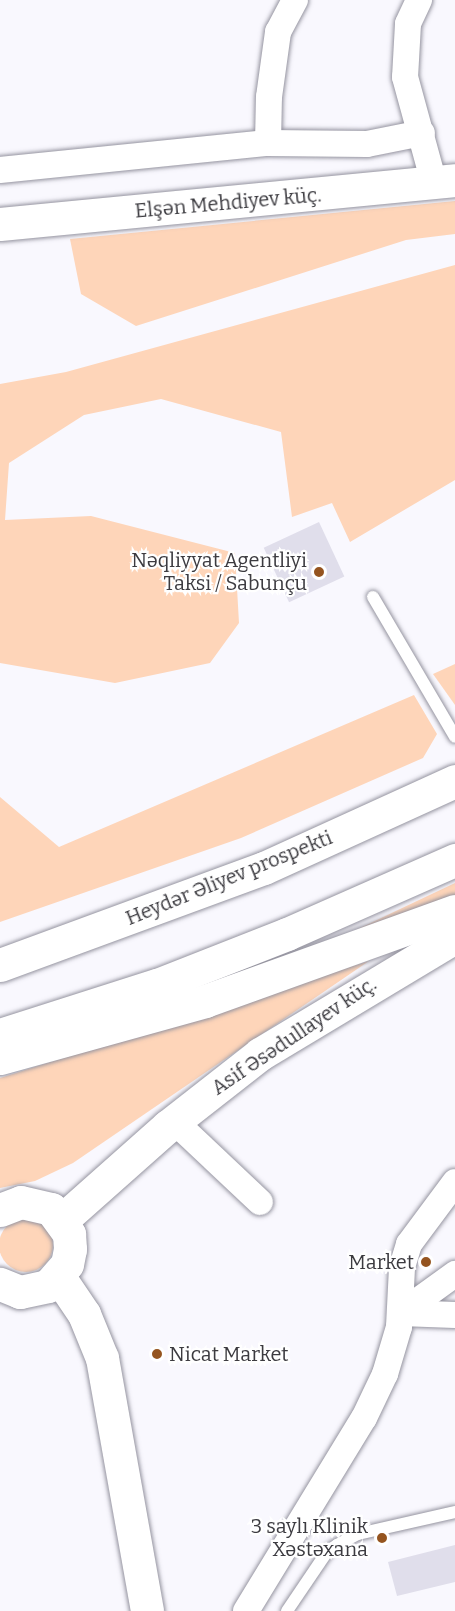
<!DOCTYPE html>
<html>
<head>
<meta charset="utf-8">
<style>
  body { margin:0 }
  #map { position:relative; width:455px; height:1611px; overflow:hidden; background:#f9f8fe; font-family:Bitter,serif }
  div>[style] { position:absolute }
  .green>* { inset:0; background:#fed5b9 }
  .round { border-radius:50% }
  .building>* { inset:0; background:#e0deeb; transform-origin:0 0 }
  .roads { filter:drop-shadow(0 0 2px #9594a0) drop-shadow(0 0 2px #9594a0) }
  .lane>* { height:12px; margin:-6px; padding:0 6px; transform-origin:6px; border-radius:6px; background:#fff }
  .street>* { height:26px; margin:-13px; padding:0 13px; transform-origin:13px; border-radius:13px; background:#fff }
  .secondary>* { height:33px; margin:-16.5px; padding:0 16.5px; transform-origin:16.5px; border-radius:16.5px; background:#fff }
  .highway>* { height:33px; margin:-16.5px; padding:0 16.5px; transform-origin:16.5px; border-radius:16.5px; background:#fff }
  .dots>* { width:16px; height:16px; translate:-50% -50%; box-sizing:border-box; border:3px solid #fff; border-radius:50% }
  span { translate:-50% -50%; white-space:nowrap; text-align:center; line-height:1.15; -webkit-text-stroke:4.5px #fff; paint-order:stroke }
  .street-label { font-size:20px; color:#3c3b40 }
  .poi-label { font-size:20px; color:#3c3b40 }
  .right { translate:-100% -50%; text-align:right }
  .left { translate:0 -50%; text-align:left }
</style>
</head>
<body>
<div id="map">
  <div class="green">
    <div style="clip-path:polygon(455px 201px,455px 234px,406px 240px,136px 326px,81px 294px,70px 239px)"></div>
    <div style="clip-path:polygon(455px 265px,455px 480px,350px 542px,332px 503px,292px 517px,281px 432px,161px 399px,84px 415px,9px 463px,5px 520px,91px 516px,235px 553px,239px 623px,210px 663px,115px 683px,0 663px,0 384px,66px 372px)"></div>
    <div style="clip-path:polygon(455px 664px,455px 705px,433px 674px)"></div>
    <div style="clip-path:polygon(414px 695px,437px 734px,423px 758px,241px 838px,0 922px,0 797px,59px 847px)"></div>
    <div style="clip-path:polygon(455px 883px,455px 895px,343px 936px)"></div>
    <div style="clip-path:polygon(369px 961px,73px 1163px,35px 1181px,0 1188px,0 1078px)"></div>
    <div class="round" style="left:-1px;top:1218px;width:54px;height:54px"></div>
  </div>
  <div class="building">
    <div style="left:319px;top:522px;width:60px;height:61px;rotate:65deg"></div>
    <div style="clip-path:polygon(455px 1545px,455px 1582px,397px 1596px,388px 1562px)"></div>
  </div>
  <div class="roads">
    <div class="lane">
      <div style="left:373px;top:597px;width:162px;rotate:59.6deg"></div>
      <div style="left:287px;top:1611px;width:71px;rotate:-55.9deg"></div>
      <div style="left:327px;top:1552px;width:12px;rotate:-35deg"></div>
      <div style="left:337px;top:1545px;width:24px;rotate:-28deg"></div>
      <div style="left:358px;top:1534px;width:99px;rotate:-12.8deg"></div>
    </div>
    <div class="street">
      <div style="left:419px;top:0;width:26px;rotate:115deg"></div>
      <div style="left:408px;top:24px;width:53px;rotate:93.2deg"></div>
      <div style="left:405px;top:77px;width:110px;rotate:74.7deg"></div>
      <div style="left:268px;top:143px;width:46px;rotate:-88.8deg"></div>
      <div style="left:269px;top:97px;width:66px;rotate:-82.1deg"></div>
      <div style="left:278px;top:32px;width:36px;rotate:-62deg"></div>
      <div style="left:0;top:170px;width:269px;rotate:-5.8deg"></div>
      <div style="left:268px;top:143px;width:99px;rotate:0.6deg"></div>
      <div style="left:367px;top:144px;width:56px;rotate:-11.3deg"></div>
      <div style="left:174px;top:1121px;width:118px;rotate:43.3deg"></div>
      <div style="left:401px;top:1313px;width:67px;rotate:-35.8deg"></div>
      <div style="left:401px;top:1313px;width:54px;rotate:2.1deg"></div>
      <div style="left:246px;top:1611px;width:226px;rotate:-58.6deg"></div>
      <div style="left:364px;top:1418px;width:49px;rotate:-64.5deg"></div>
      <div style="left:385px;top:1374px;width:49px;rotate:-73.4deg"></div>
      <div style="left:399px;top:1327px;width:60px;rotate:-87.1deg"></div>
      <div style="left:402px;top:1267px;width:24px;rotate:-73deg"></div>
      <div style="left:409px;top:1244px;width:77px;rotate:-53.4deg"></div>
    </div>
    <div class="secondary">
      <div style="left:0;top:224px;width:457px;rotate:-5.5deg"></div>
      <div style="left:0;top:1210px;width:22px;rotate:-21deg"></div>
      <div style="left:21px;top:1202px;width:31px;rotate:13deg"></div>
      <div style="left:51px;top:1209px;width:31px;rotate:54deg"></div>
      <div style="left:69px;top:1234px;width:15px;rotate:86deg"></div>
      <div style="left:70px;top:1249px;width:15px;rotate:101deg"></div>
      <div style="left:67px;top:1264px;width:29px;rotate:131deg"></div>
      <div style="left:48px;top:1286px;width:29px;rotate:168deg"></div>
      <div style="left:20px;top:1292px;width:22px;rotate:-158deg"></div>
      <div style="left:62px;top:1220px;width:142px;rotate:-41.6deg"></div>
      <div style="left:168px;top:1126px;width:117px;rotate:-38deg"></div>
      <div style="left:260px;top:1054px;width:227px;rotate:-31deg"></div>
      <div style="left:59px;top:1277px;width:45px;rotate:56deg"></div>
      <div style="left:84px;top:1314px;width:48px;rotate:67.8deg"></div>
      <div style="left:102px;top:1358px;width:257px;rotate:79.9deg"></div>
    </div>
    <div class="highway">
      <div style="left:0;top:965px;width:281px;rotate:-20.2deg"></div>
      <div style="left:264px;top:868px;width:210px;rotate:-24.5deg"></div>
      <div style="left:0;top:1035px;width:165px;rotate:-17.7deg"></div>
      <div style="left:157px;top:985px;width:140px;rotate:-21.4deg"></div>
      <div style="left:287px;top:934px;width:184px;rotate:-23.8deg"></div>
      <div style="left:0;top:1058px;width:213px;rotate:-15.5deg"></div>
      <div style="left:205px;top:1001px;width:266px;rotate:-19.8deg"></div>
    </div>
  </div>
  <div class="dots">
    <div style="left:319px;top:572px;background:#95541f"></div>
    <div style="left:426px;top:1262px;background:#95541f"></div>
    <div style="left:157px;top:1354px;background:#95541f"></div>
    <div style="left:382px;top:1538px;background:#95541f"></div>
  </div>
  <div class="street-label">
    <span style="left:228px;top:203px;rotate:-5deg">Elşən Mehdiyev küç.</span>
    <span style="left:229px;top:878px;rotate:-22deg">Heydər Əliyev prospekti</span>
    <span style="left:294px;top:1036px;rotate:-34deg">Asif Əsədullayev küç.</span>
  </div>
  <div class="poi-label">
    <span class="right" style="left:307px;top:572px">Nəqliyyat Agentliyi<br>Taksi / Sabunçu</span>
    <span class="right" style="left:414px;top:1262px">Market</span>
    <span class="left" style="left:169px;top:1354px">Nicat Market</span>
    <span class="right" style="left:368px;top:1538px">3 saylı Klinik<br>Xəstəxana</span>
  </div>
</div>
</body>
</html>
